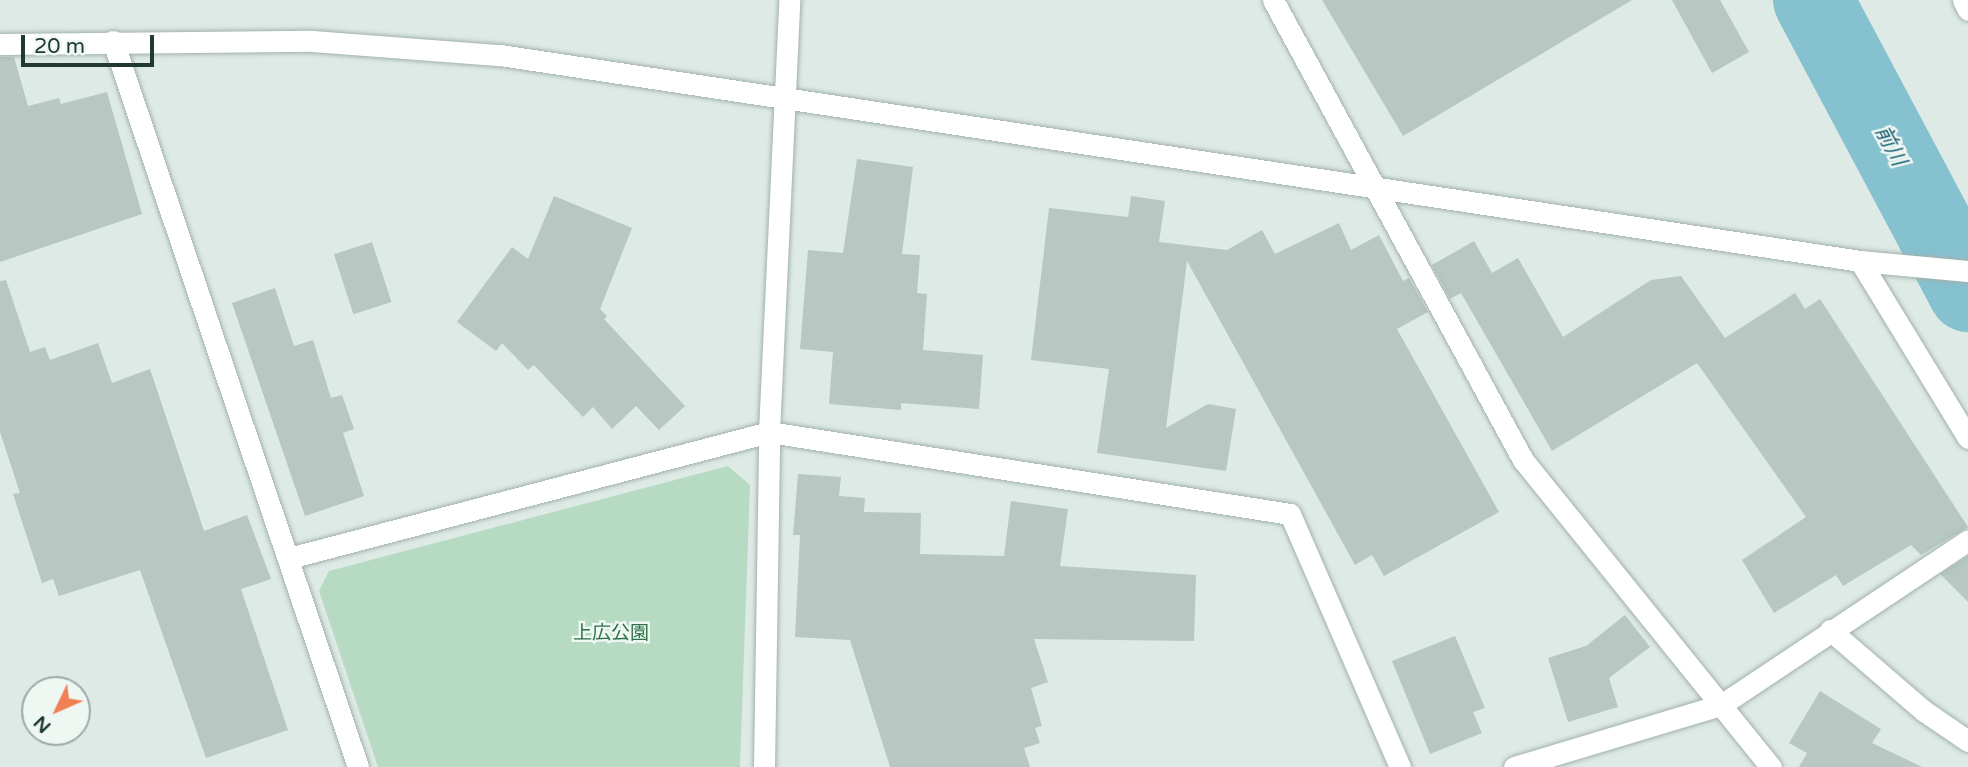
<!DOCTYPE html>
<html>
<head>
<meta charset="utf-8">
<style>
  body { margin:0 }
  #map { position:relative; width:1968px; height:767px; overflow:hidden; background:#deeae5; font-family:"Varela Round","Noto Sans JP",sans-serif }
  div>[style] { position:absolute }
  .green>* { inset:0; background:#b7dbc2 }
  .river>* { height:80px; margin:-40px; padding:0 40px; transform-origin:40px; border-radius:40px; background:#86c1d0 }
  .building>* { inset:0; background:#b7c7c1; transform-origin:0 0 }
  .roads { filter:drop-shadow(0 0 2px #a1b1ac) drop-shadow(0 0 2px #a1b1ac) }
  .street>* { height:21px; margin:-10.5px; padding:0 10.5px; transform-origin:10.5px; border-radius:10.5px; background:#fff }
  span { translate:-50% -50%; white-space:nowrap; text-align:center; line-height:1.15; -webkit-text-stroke:5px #eff7f3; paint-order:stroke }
  .park-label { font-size:19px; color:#2a7048 }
  .water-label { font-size:21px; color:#1b6274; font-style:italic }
  .north { position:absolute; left:21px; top:676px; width:70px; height:70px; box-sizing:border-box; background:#eff7f3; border:2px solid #9caba6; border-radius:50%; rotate:226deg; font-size:19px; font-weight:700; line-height:28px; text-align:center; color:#203933 }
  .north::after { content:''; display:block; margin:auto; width:24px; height:32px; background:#f18155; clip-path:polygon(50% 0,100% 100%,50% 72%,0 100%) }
  .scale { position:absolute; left:21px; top:35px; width:133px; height:32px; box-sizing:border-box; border:4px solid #203933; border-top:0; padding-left:9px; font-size:21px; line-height:24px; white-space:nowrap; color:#203933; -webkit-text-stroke:5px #eff7f3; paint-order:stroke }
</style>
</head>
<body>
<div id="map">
  <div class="green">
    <div style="clip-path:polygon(728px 466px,750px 485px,740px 767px,378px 767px,319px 591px,329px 571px)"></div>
  </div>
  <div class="river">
    <div style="left:1813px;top:0;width:331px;rotate:62deg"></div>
  </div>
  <div class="building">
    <div style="clip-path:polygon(1322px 0,1632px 0,1403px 136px)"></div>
    <div style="clip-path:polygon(1672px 0,1720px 0,1749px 52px,1712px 73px)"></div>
    <div style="clip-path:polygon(0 57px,14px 57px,28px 106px,59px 98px,61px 104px,107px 92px,142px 214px,0 262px)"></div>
    <div style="clip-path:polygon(857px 159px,913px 167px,902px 254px,920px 255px,917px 293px,927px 294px,923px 350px,983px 355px,979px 409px,901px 403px,901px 410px,829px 404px,833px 352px,800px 349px,808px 250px,843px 253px)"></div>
    <div style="clip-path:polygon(554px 196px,632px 228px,600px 309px,607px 316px,604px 319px,685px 406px,659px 430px,636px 406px,612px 429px,593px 407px,583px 417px,534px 365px,528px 370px,502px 343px,496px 351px,457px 322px,512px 247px,528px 259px)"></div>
    <div style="clip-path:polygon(1131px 196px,1165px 201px,1159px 242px,1227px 250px,1262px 230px,1275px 254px,1339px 223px,1351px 250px,1379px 235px,1403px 281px,1409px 278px,1428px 312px,1397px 329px,1499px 512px,1384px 576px,1372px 555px,1355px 565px,1187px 261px,1166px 428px,1208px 404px,1236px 409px,1226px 471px,1097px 453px,1109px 369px,1031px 360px,1049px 208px,1128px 217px)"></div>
    <div style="clip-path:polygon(1474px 241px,1492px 273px,1518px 258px,1563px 337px,1651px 280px,1681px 276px,1725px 338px,1795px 293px,1805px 309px,1820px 299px,1968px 527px,1921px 555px,1911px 545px,1843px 586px,1836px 575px,1774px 613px,1742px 560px,1806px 517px,1697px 363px,1552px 451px,1461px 293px,1450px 299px,1432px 265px)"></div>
    <div style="left:372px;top:242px;width:63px;height:40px;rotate:72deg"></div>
    <div style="clip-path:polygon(6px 280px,30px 352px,45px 347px,50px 360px,98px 343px,112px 383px,150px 369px,204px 531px,247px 515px,271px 579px,241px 589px,288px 730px,206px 758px,140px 570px,59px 596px,53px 579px,42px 583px,13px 494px,20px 493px,0 432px,0 281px)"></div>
    <div style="clip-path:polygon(275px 288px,294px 346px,313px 340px,331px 398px,342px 395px,354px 429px,343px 433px,364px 496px,305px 516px,232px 303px)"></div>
    <div style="clip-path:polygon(798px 474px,841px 477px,839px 496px,865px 498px,864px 512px,921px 513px,920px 554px,1004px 556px,1011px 501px,1068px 509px,1060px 566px,1196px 575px,1194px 641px,1034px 639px,1048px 682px,1031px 688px,1042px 726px,1035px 728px,1040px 743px,1024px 748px,1030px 767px,890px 767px,850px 640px,795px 637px,800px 535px,793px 535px)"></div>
    <div style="clip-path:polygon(1968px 556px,1968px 602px,1940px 574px)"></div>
    <div style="clip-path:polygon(1625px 615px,1650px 647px,1609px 678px,1618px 707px,1568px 722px,1548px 658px,1586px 646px)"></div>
    <div style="clip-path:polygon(1455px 636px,1485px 708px,1473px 712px,1482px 733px,1430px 754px,1392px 661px)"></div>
    <div style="clip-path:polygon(1820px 691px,1881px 729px,1872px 743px,1922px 767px,1799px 767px,1807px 753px,1789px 743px)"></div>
  </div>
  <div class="roads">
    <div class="street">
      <div style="left:1273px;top:0;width:524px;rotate:61.48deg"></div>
      <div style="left:1523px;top:460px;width:395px;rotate:51.1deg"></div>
      <div style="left:1963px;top:0;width:11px;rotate:63deg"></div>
      <div style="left:113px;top:41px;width:766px;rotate:71.35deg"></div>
      <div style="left:0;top:44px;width:312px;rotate:-0.6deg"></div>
      <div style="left:312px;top:41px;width:189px;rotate:4.3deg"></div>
      <div style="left:500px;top:55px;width:1376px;rotate:8.61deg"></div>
      <div style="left:1860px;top:261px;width:108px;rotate:5.3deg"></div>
      <div style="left:1860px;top:261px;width:207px;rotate:58.6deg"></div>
      <div style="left:289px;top:558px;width:496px;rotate:-14.7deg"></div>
      <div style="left:769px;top:432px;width:527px;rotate:8.94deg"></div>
      <div style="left:1290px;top:514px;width:276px;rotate:66.5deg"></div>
      <div style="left:1830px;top:630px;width:124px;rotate:40.8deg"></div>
      <div style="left:1924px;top:711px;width:53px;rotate:34.3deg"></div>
      <div style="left:764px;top:767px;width:335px;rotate:-89.1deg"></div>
      <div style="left:769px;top:432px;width:432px;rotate:-87.3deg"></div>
      <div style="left:1514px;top:767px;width:216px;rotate:-16.7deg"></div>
      <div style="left:1721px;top:705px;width:297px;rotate:-33.7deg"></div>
    </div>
  </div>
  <div class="park-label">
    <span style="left:611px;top:634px">上広公園</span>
  </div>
  <div class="water-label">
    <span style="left:1890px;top:146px;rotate:62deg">前川</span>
  </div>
  <div class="north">N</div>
  <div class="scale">20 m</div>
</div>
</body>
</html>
